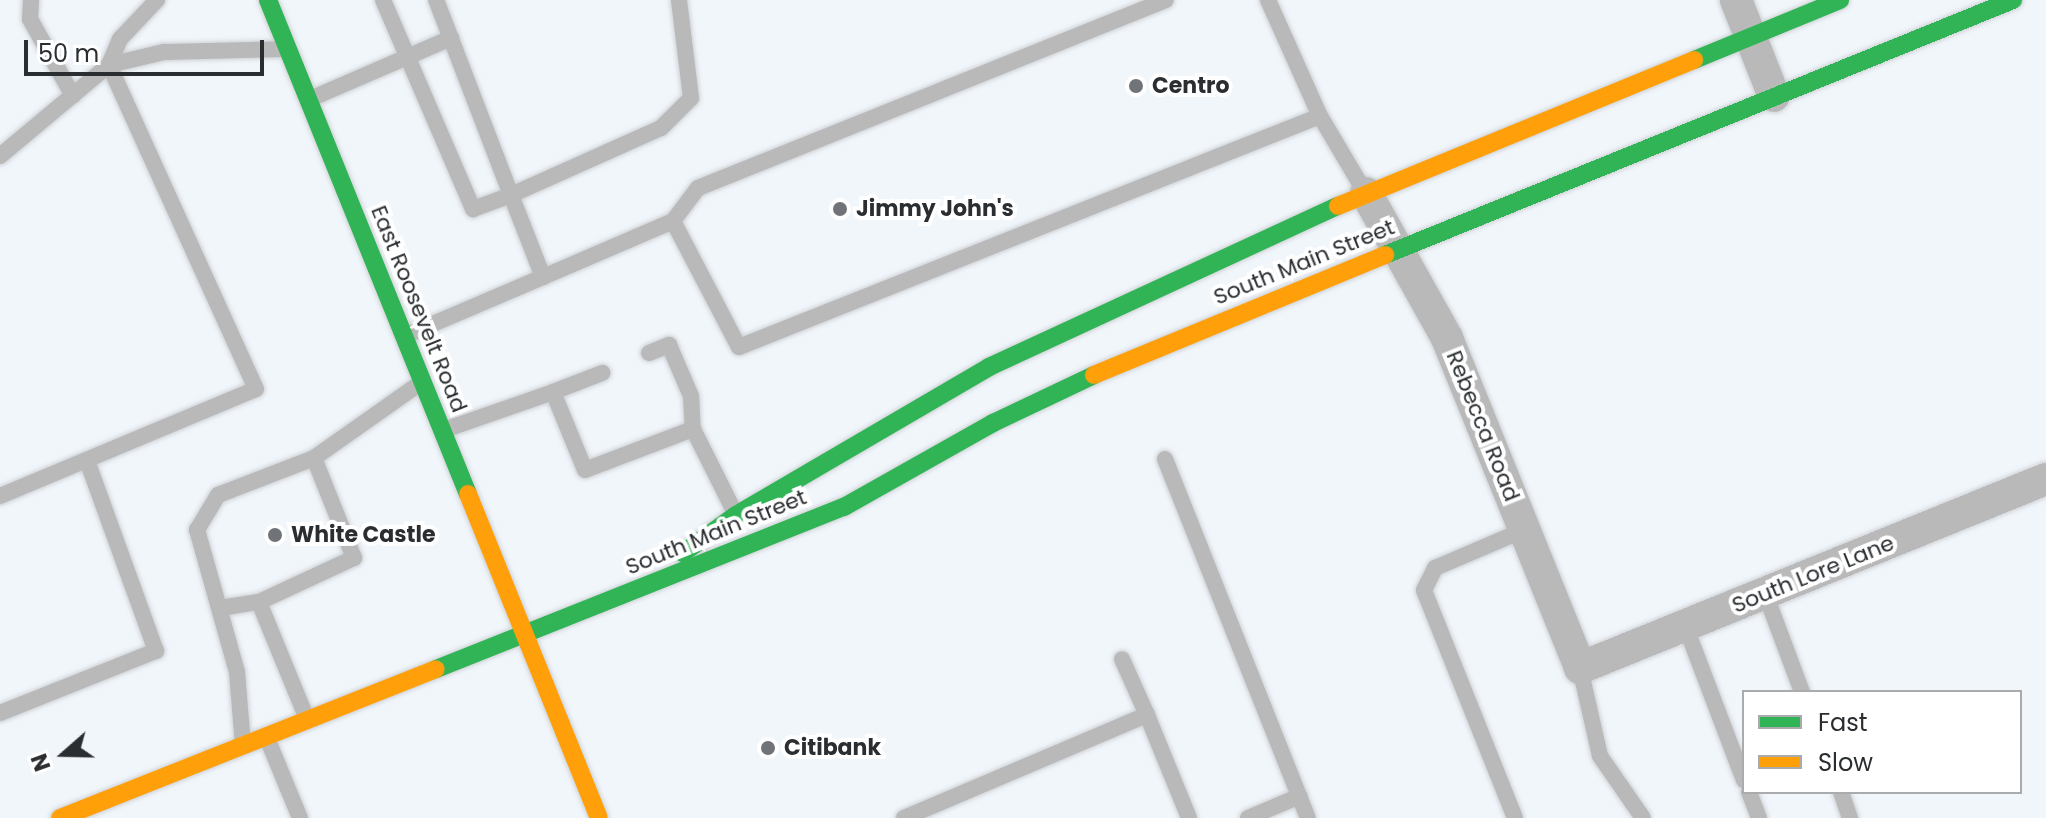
<!DOCTYPE html>
<html>
<head>
<meta charset="utf-8">
<style>
  body { margin:0 }
  #map { position:relative; width:2046px; height:818px; overflow:hidden; background:#f1f6fb; font-family:Poppins,sans-serif }
  div>[style] { position:absolute }
  .roads { filter:drop-shadow(0 0 2px #ced2d6) drop-shadow(0 0 2px #ced2d6) }
  .lane>* { height:16px; margin:-8px; padding:0 8px; transform-origin:8px; border-radius:8px; background:#b9b9b9 }
  .street>* { height:32px; margin:-16px; padding:0 16px; transform-origin:16px; border-radius:16px; background:#b9b9b9 }
  .fast>* { height:18px; margin:-9px; padding:0 9px; transform-origin:9px; border-radius:9px; background:#30b455 }
  .slow>* { height:18px; margin:-9px; padding:0 9px; transform-origin:9px; border-radius:9px; background:#ff9f0a }
  .dots>* { width:22px; height:22px; translate:-50% -50%; box-sizing:border-box; border:4px solid #fff; border-radius:50% }
  span { translate:-50% -50%; white-space:nowrap; text-align:center; line-height:1.15; -webkit-text-stroke:8px #fff; paint-order:stroke }
  .poi-label { font-size:22px; color:#2a2e31; font-weight:700 }
  .left { translate:0 -50%; text-align:left }
  .street-label { font-size:22px; color:#2a2e31 }
  .legend { position:absolute; left:1742px; top:690px; width:280px; height:104px; box-sizing:border-box; background:#fff; border:2px solid #aaabad; margin:0; padding:10px 14px; list-style:none; font-size:24px; color:#2a2e31 }
  .legend li { display:flex; align-items:center; gap:16px; height:40px }
  .legend b { width:40px; border:2px solid #aaabad }
  .north { position:absolute; left:24px; top:714px; width:80px; height:80px; -webkit-text-stroke:6px #fff; paint-order:stroke; rotate:250deg; font-size:22px; font-weight:700; line-height:32px; text-align:center; color:#2a2e31 }
  .north::after { content:''; display:block; margin:auto; width:28px; height:36px; background:#2a2e31; clip-path:polygon(50% 0,100% 100%,50% 72%,0 100%) }
  .scale { position:absolute; left:24px; top:40px; width:240px; height:36px; box-sizing:border-box; border:4px solid #2a2e31; border-top:0; padding-left:10px; font-size:24px; line-height:28px; white-space:nowrap; color:#2a2e31; -webkit-text-stroke:6px #fff; paint-order:stroke }
</style>
</head>
<body>
<div id="map">
  <div class="roads">
    <div class="lane">
      <div style="left:31px;top:0;width:19px;rotate:93deg"></div>
      <div style="left:30px;top:19px;width:88px;rotate:60.8deg"></div>
      <div style="left:383px;top:0;width:228px;rotate:66.7deg"></div>
      <div style="left:473px;top:209px;width:40px;rotate:-20.2deg"></div>
      <div style="left:511px;top:195px;width:209px;rotate:-111deg"></div>
      <div style="left:1268px;top:0;width:127px;rotate:65.9deg"></div>
      <div style="left:310px;top:99px;width:154px;rotate:-23.4deg"></div>
      <div style="left:0;top:156px;width:142px;rotate:-39.9deg"></div>
      <div style="left:109px;top:65px;width:57px;rotate:-13.3deg"></div>
      <div style="left:164px;top:52px;width:120px;rotate:-1.4deg"></div>
      <div style="left:673px;top:221px;width:41px;rotate:-52.9deg"></div>
      <div style="left:698px;top:188px;width:504px;rotate:-21.89deg"></div>
      <div style="left:543px;top:277px;width:142px;rotate:-23.3deg"></div>
      <div style="left:673px;top:221px;width:142px;rotate:62.4deg"></div>
      <div style="left:739px;top:347px;width:625px;rotate:-21.68deg"></div>
      <div style="left:1320px;top:116px;width:88px;rotate:59.4deg"></div>
      <div style="left:407px;top:335px;width:148px;rotate:-23.1deg"></div>
      <div style="left:543px;top:277px;width:88px;rotate:-111.3deg"></div>
      <div style="left:511px;top:195px;width:164px;rotate:-24.1deg"></div>
      <div style="left:661px;top:128px;width:42px;rotate:-45deg"></div>
      <div style="left:691px;top:98px;width:99px;rotate:-97deg"></div>
      <div style="left:649px;top:353px;width:22px;rotate:-22deg"></div>
      <div style="left:669px;top:345px;width:56px;rotate:66.7deg"></div>
      <div style="left:691px;top:396px;width:33px;rotate:87deg"></div>
      <div style="left:553px;top:392px;width:53px;rotate:-21.2deg"></div>
      <div style="left:444px;top:430px;width:115px;rotate:-19.2deg"></div>
      <div style="left:553px;top:392px;width:84px;rotate:67.7deg"></div>
      <div style="left:585px;top:470px;width:116px;rotate:-20.8deg"></div>
      <div style="left:693px;top:429px;width:94px;rotate:63.4deg"></div>
      <div style="left:1165px;top:459px;width:386px;rotate:68.3deg"></div>
      <div style="left:0;top:496px;width:277px;rotate:-22.7deg"></div>
      <div style="left:256px;top:389px;width:356px;rotate:-114.4deg"></div>
      <div style="left:109px;top:65px;width:28px;rotate:-67deg"></div>
      <div style="left:120px;top:39px;width:54px;rotate:-46.5deg"></div>
      <div style="left:1765px;top:593px;width:106px;rotate:69.5deg"></div>
      <div style="left:220px;top:608px;width:39px;rotate:-9deg"></div>
      <div style="left:1685px;top:625px;width:166px;rotate:69.2deg"></div>
      <div style="left:1580px;top:668px;width:90px;rotate:77.2deg"></div>
      <div style="left:1600px;top:756px;width:75px;rotate:55.3deg"></div>
      <div style="left:0;top:713px;width:168px;rotate:-21.7deg"></div>
      <div style="left:156px;top:651px;width:203px;rotate:-109.9deg"></div>
      <div style="left:1147px;top:715px;width:111px;rotate:67.8deg"></div>
      <div style="left:307px;top:719px;width:126px;rotate:-112.3deg"></div>
      <div style="left:259px;top:602px;width:105px;rotate:-24.9deg"></div>
      <div style="left:354px;top:558px;width:108px;rotate:-111.8deg"></div>
      <div style="left:267px;top:738px;width:87px;rotate:67.6deg"></div>
      <div style="left:243px;top:745px;width:73px;rotate:-94.7deg"></div>
      <div style="left:237px;top:672px;width:148px;rotate:-105.7deg"></div>
      <div style="left:197px;top:530px;width:41px;rotate:-59deg"></div>
      <div style="left:218px;top:495px;width:103px;rotate:-21.1deg"></div>
      <div style="left:314px;top:458px;width:128px;rotate:-35.2deg"></div>
      <div style="left:1749px;top:792px;width:28px;rotate:69deg"></div>
      <div style="left:1841px;top:792px;width:28px;rotate:71deg"></div>
      <div style="left:904px;top:818px;width:264px;rotate:-23deg"></div>
      <div style="left:1147px;top:715px;width:61px;rotate:-114.1deg"></div>
      <div style="left:1248px;top:818px;width:56px;rotate:-22.9deg"></div>
      <div style="left:1515px;top:818px;width:245px;rotate:-111.8deg"></div>
      <div style="left:1424px;top:590px;width:25px;rotate:-63deg"></div>
      <div style="left:1435px;top:568px;width:97px;rotate:-23.1deg"></div>
    </div>
    <div class="street">
      <div style="left:1736px;top:0;width:103px;rotate:68.4deg"></div>
      <div style="left:1366px;top:193px;width:166px;rotate:60.8deg"></div>
      <div style="left:1447px;top:338px;width:356px;rotate:68deg"></div>
      <div style="left:1580px;top:668px;width:503px;rotate:-22.08deg"></div>
    </div>
    <div class="fast">
      <div style="left:268px;top:0;width:533px;rotate:67.96deg"></div>
      <div style="left:1694px;top:60px;width:158px;rotate:-22.3deg"></div>
      <div style="left:1385px;top:255px;width:678px;rotate:-22.1deg"></div>
      <div style="left:683px;top:553px;width:65px;rotate:-35.6deg"></div>
      <div style="left:736px;top:515px;width:293px;rotate:-30.3deg"></div>
      <div style="left:989px;top:367px;width:384px;rotate:-24.8deg"></div>
      <div style="left:436px;top:669px;width:439px;rotate:-21.7deg"></div>
      <div style="left:844px;top:507px;width:171px;rotate:-29.4deg"></div>
      <div style="left:993px;top:423px;width:112px;rotate:-25.4deg"></div>
    </div>
    <div class="slow">
      <div style="left:1338px;top:206px;width:385px;rotate:-22.3deg"></div>
      <div style="left:1094px;top:375px;width:315px;rotate:-22.4deg"></div>
      <div style="left:468px;top:494px;width:349px;rotate:68deg"></div>
      <div style="left:60px;top:818px;width:404px;rotate:-21.6deg"></div>
    </div>
  </div>
  <div class="dots">
    <div style="left:1136px;top:86px;background:#707478"></div>
    <div style="left:840px;top:209px;background:#707478"></div>
    <div style="left:275px;top:535px;background:#707478"></div>
    <div style="left:768px;top:748px;background:#707478"></div>
  </div>
  <div class="poi-label">
    <span class="left" style="left:1152px;top:86px">Centro</span>
    <span class="left" style="left:856px;top:209px">Jimmy John's</span>
    <span class="left" style="left:291px;top:535px">White Castle</span>
    <span class="left" style="left:784px;top:748px">Citibank</span>
  </div>
  <div class="street-label">
    <span style="left:1304px;top:262px;rotate:-22deg">South Main Street</span>
    <span style="left:419px;top:309px;rotate:68deg">East Roosevelt Road</span>
    <span style="left:1483px;top:426px;rotate:68deg">Rebecca Road</span>
    <span style="left:716px;top:532px;rotate:-22deg">South Main Street</span>
    <span style="left:1813px;top:574px;rotate:-22deg">South Lore Lane</span>
  </div>
  <ul class="legend">
  <li><b style="height:10px;background:#30b455"></b>Fast</li>
  <li><b style="height:10px;background:#ff9f0a"></b>Slow</li>
  </ul>
  <div class="north">N</div>
  <div class="scale">50 m</div>
</div>
</body>
</html>
